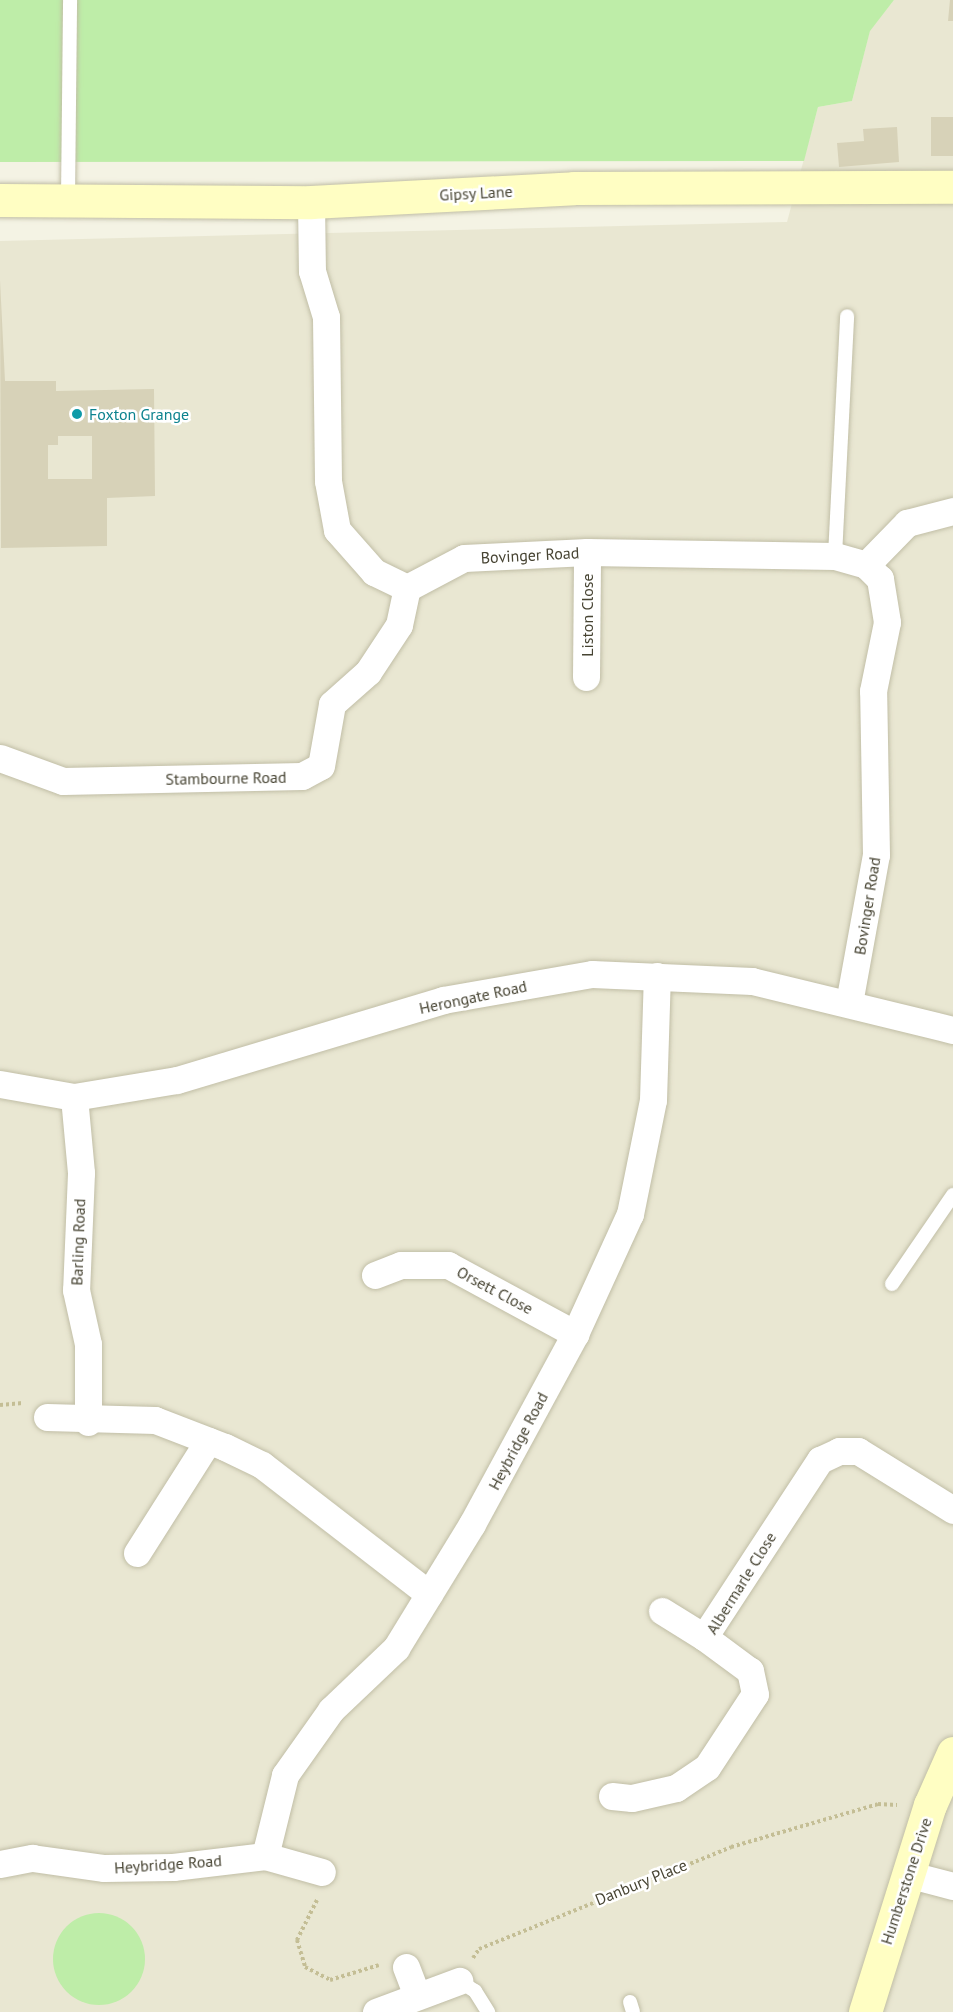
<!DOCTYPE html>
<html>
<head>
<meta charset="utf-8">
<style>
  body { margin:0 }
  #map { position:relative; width:953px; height:2012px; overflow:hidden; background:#f4f3e4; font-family:"PT Sans",sans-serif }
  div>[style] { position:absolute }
  .residential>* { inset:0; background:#e9e7d2 }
  .green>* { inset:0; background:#beeda8 }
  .round { border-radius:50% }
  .building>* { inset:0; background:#d7d2b8; transform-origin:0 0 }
  .path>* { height:4px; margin-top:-2px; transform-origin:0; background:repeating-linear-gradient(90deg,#c4be95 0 3px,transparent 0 6px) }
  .roads { filter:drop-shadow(0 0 2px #c1bea6) drop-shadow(0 0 2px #c1bea6) }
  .lane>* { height:14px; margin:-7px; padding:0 7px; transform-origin:7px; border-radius:7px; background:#fff }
  .street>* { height:27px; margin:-13.5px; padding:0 13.5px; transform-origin:13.5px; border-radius:13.5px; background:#fff }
  .secondary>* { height:33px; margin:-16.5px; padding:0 16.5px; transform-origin:16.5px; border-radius:16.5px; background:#fffec3 }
  .dots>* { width:16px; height:16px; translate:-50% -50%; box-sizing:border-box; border:3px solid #fff; border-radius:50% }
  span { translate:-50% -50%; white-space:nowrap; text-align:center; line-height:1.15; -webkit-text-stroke:5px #fff; paint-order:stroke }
  .street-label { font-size:16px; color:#474433 }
  .culture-label { font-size:16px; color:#0d838f }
  .left { translate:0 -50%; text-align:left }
</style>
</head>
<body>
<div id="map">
  <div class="residential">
    <div style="clip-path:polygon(894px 0,953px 0,953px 2012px,0 2012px,0 241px,787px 222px,818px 107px,852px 101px,870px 30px)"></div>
  </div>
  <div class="green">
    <div style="clip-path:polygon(0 0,894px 0,870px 31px,852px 101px,818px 107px,804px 161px,0 162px)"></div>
    <div class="round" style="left:53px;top:1913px;width:92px;height:92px"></div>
  </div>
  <div class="building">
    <div style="clip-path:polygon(950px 0,953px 0,953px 21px,948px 21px)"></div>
    <div style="left:953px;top:117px;width:39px;height:22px;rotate:90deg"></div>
    <div style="clip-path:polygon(897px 127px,899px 162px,839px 167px,837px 143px,864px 141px,863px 129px)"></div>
    <div style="clip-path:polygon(evenodd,0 280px,5px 381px,56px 381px,56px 391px,154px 389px,155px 496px,107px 498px,107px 546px,1px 548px,0 280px,58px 436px,92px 436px,92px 479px,48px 479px,48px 445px,58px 445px,58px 436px)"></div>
  </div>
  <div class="path">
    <div style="left:0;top:1405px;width:23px;rotate:-5deg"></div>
    <div style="left:317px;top:1900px;width:45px;rotate:116.6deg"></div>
    <div style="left:297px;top:1940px;width:28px;rotate:73deg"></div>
    <div style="left:305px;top:1967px;width:28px;rotate:27deg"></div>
    <div style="left:330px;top:1980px;width:51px;rotate:-17deg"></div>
    <div style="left:473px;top:1958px;width:11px;rotate:-56deg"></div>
    <div style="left:479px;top:1949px;width:272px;rotate:-22deg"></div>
    <div style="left:731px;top:1847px;width:153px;rotate:-16.3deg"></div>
    <div style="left:878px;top:1804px;width:19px;rotate:3deg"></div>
  </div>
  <div class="roads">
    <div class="lane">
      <div style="left:68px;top:198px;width:198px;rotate:-89.4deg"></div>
      <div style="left:835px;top:556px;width:240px;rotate:-87.1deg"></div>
      <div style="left:892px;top:1284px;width:108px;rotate:-55.6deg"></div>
      <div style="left:459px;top:1981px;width:19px;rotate:32deg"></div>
      <div style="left:475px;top:1991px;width:25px;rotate:58deg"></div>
      <div style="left:630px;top:2002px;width:10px;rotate:73deg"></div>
    </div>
    <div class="street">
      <div style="left:311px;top:202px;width:69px;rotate:89.2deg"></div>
      <div style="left:312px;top:271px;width:48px;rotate:73.1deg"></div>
      <div style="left:326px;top:317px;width:164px;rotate:89.3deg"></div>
      <div style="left:328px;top:481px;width:50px;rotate:79.6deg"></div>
      <div style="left:337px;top:530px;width:56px;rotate:48.6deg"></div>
      <div style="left:374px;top:572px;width:37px;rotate:26deg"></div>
      <div style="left:407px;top:588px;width:64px;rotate:-27.8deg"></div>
      <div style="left:464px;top:558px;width:123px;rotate:-2.8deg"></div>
      <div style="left:587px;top:552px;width:248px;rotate:0.9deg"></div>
      <div style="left:835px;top:556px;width:32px;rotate:16deg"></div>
      <div style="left:586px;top:677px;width:125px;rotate:-89.5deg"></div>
      <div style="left:0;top:758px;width:67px;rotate:20.1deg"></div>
      <div style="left:63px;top:781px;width:239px;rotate:-1.2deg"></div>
      <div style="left:302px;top:776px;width:21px;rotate:-28deg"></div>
      <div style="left:321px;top:766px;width:63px;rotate:-79.9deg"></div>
      <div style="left:332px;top:704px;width:48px;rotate:-41.6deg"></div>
      <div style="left:368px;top:672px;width:56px;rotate:-56.6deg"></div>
      <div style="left:399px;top:625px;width:38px;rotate:-78deg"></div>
      <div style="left:849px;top:1003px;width:150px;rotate:-79.7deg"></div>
      <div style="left:876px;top:855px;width:164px;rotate:-91deg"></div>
      <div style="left:873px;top:691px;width:70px;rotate:-78.5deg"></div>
      <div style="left:887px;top:622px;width:44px;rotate:-99.2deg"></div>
      <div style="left:880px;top:579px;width:20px;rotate:-135deg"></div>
      <div style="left:866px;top:565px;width:59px;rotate:-45.7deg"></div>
      <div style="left:907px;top:523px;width:48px;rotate:-14.6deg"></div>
      <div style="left:0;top:1084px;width:75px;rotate:10deg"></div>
      <div style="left:74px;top:1097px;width:104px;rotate:-9.4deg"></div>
      <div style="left:177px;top:1080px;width:278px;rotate:-16.7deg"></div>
      <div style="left:443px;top:1000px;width:151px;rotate:-9.9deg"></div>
      <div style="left:592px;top:974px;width:160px;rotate:2.5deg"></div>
      <div style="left:752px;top:981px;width:207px;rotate:13.7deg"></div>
      <div style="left:74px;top:1097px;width:76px;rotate:84.7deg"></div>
      <div style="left:81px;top:1173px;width:117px;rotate:92.4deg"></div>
      <div style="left:76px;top:1290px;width:55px;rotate:77.5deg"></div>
      <div style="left:88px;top:1344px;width:78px;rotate:90deg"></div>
      <div style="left:375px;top:1275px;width:28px;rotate:-21deg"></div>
      <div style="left:401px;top:1265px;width:47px"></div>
      <div style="left:448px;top:1265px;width:145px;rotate:28.5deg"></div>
      <div style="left:47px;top:1417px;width:108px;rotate:1.6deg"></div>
      <div style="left:155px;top:1420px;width:75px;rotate:21.1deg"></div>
      <div style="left:225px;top:1447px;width:41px;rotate:25.9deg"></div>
      <div style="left:262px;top:1465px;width:211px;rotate:37.7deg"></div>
      <div style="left:137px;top:1553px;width:133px;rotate:-57.6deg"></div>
      <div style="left:662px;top:1611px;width:49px;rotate:31.8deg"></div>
      <div style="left:612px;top:1796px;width:20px;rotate:6deg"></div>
      <div style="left:632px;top:1798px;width:45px;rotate:-12.8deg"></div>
      <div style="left:676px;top:1788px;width:37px;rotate:-34deg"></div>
      <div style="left:707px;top:1767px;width:87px;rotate:-56.7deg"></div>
      <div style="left:755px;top:1694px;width:24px;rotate:-102deg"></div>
      <div style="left:750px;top:1671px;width:57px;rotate:-143.5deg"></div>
      <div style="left:704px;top:1637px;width:212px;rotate:-56.8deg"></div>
      <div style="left:820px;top:1460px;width:21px;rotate:-25deg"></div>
      <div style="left:839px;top:1451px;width:19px"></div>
      <div style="left:858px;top:1451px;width:112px;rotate:31.8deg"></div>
      <div style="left:265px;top:1856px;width:83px;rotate:-76.1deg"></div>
      <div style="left:285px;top:1775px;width:80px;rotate:-54.7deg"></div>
      <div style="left:331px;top:1710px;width:90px;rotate:-43.6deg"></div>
      <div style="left:396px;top:1648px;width:145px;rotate:-58.5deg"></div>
      <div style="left:472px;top:1524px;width:216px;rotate:-61.5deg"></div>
      <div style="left:575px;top:1334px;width:132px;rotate:-65.4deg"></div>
      <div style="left:630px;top:1214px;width:116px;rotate:-78.6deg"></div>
      <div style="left:653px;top:1100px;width:124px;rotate:-88.2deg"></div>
      <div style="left:0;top:1864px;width:33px;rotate:-11deg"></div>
      <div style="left:32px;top:1858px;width:73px;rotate:7.9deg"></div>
      <div style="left:104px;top:1868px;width:69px;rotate:-0.8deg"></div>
      <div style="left:173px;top:1867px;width:93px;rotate:-6.8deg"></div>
      <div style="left:265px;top:1856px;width:59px;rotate:15.7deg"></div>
      <div style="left:907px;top:1874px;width:48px;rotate:14.6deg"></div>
      <div style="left:406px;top:1967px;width:30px;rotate:69deg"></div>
      <div style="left:376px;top:2012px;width:89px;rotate:-20.5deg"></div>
    </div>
    <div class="secondary">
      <div style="left:0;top:200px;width:311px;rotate:0.4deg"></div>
      <div style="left:311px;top:202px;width:263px;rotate:-3deg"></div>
      <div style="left:574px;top:188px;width:379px;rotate:-0.2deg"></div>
      <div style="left:865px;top:2012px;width:217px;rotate:-72.6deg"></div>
      <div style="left:930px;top:1805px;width:57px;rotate:-66.1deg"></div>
    </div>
  </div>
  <div class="dots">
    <div style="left:77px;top:414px;background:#0f9aa8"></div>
  </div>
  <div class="street-label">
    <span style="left:476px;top:193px;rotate:-3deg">Gipsy Lane</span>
    <span style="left:530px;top:555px;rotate:-3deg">Bovinger Road</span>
    <span style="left:587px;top:615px;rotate:-90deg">Liston Close</span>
    <span style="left:226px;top:778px;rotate:-1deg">Stambourne Road</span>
    <span style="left:867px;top:906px;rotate:-81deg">Bovinger Road</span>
    <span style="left:473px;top:997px;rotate:-12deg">Herongate Road</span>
    <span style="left:78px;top:1242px;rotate:-88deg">Barling Road</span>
    <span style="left:495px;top:1290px;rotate:28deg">Orsett Close</span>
    <span style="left:518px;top:1441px;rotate:-62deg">Heybridge Road</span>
    <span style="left:741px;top:1583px;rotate:-58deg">Albermarle Close</span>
    <span style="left:168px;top:1864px;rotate:-4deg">Heybridge Road</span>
    <span style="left:906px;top:1881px;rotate:-72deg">Humberstone Drive</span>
    <span style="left:641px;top:1882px;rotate:-22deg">Danbury Place</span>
  </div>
  <div class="culture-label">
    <span class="left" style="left:89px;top:414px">Foxton Grange</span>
  </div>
</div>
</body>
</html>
